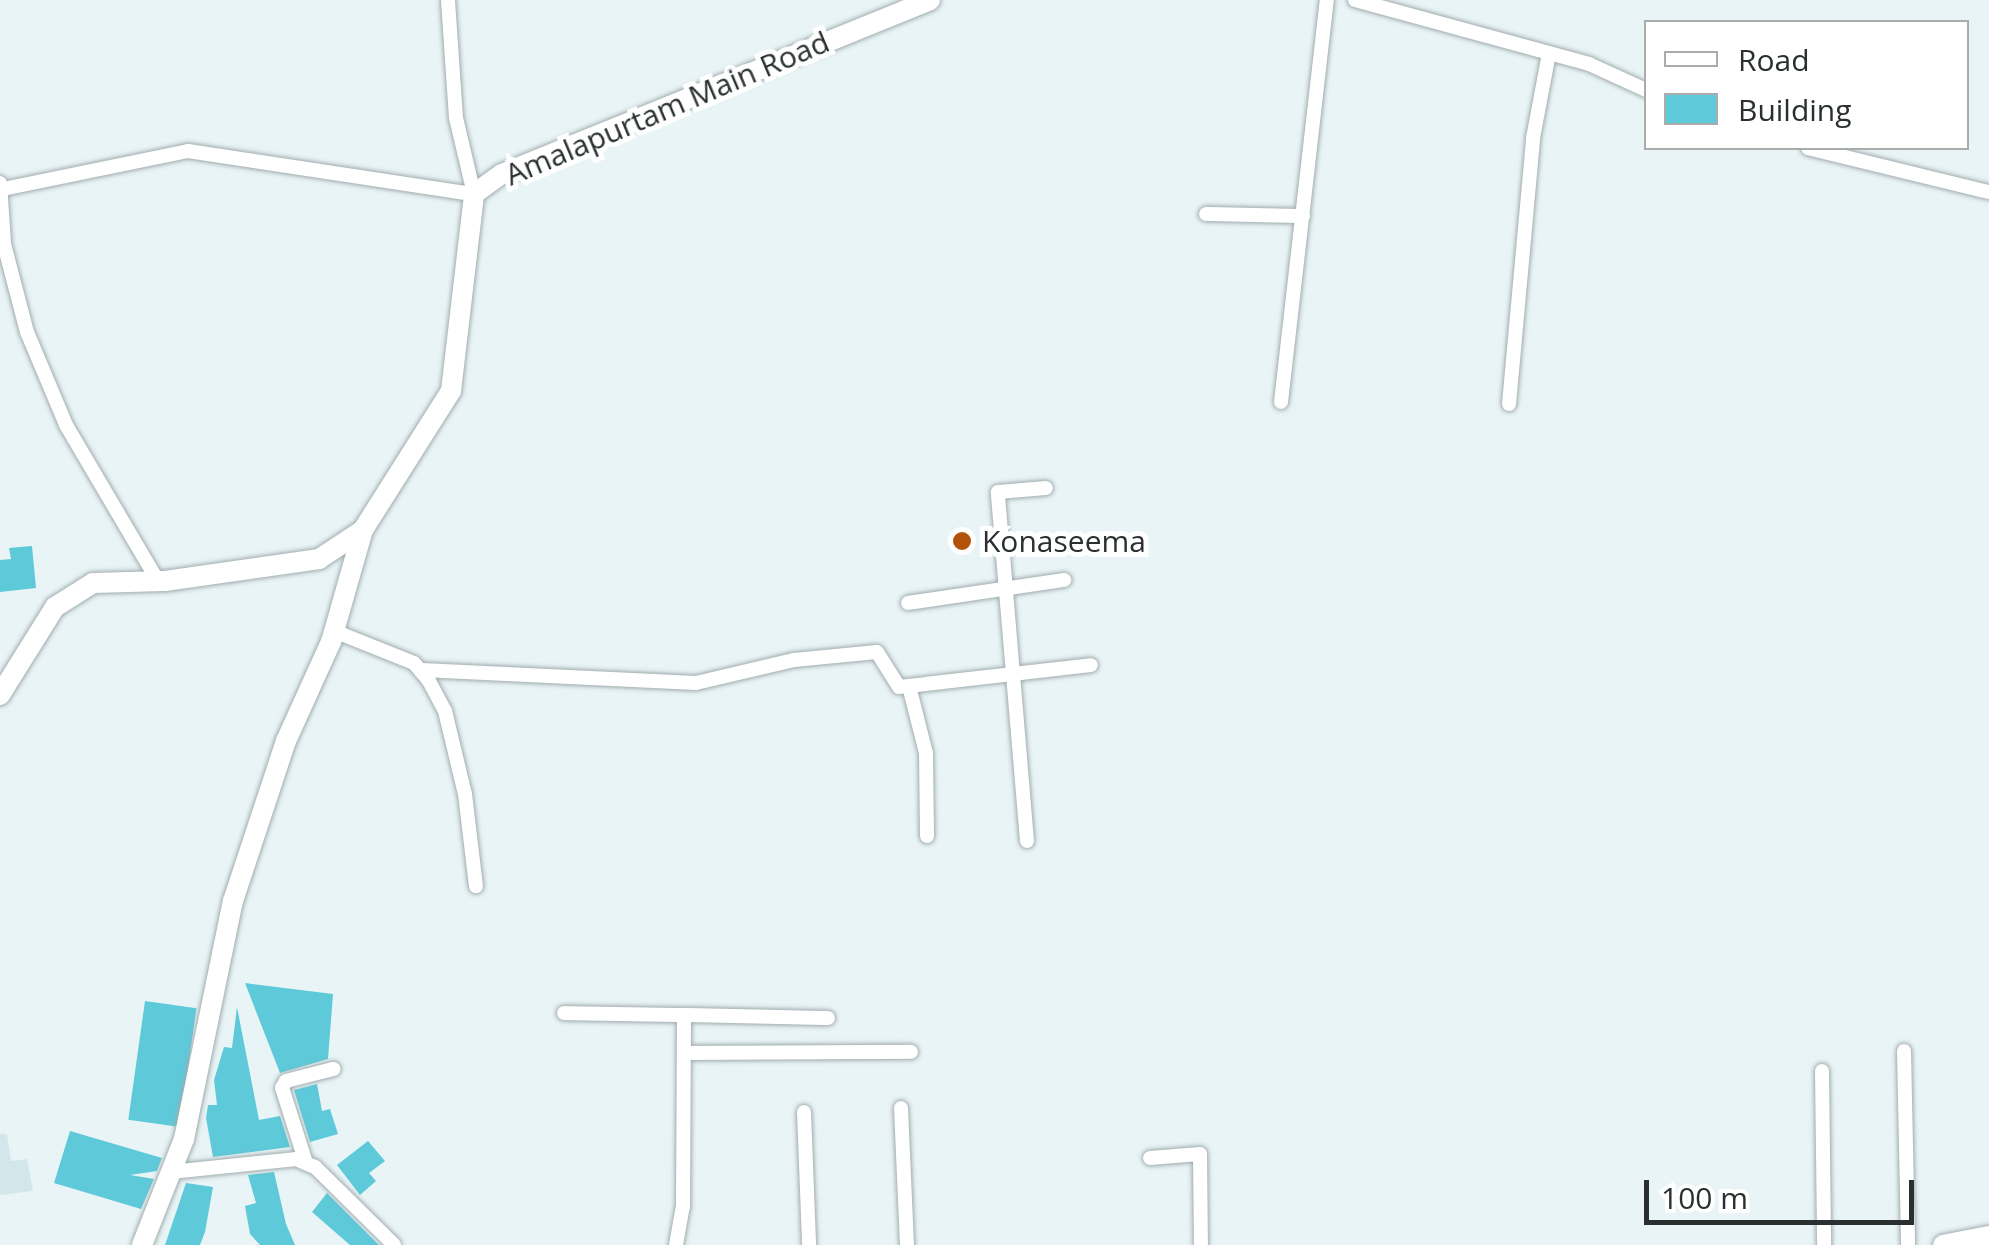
<!DOCTYPE html>
<html>
<head>
<meta charset="utf-8">
<style>
  body { margin:0 }
  #map { position:relative; width:1989px; height:1245px; overflow:hidden; background:#e8f4f6; font-family:"Open Sans",sans-serif }
  div>[style] { position:absolute }
  .built>* { inset:0; background:#d3e7eb }
  .building>* { inset:0; background:#5ec9d9; transform-origin:0 0 }
  .roads { filter:drop-shadow(0 0 2px #a1acae) drop-shadow(0 0 2px #a1acae) }
  .street>* { height:14px; margin:-7px; padding:0 7px; transform-origin:7px; border-radius:7px; background:#fff }
  .secondary>* { height:20px; margin:-10px; padding:0 10px; transform-origin:10px; border-radius:10px; background:#fff }
  .dots>* { width:28px; height:28px; translate:-50% -50%; box-sizing:border-box; border:5px solid #fff; border-radius:50% }
  span { translate:-50% -50%; white-space:nowrap; text-align:center; line-height:1.15; -webkit-text-stroke:10px #fff; paint-order:stroke }
  .street-label { font-size:30px; color:#2a2f30 }
  .poi-label { font-size:30px; color:#2a2f30 }
  .left { translate:0 -50%; text-align:left }
  .legend { position:absolute; left:1644px; top:20px; width:325px; height:130px; box-sizing:border-box; background:#fff; border:2px solid #aaacac; margin:0; padding:12px 18px; list-style:none; font-size:30px; color:#2a2f30 }
  .legend li { display:flex; align-items:center; gap:20px; height:50px }
  .legend b { width:50px; border:2px solid #aaacac }
  .scale { position:absolute; left:1644px; top:1180px; width:270px; height:45px; box-sizing:border-box; border:5px solid #2a2f30; border-top:0; padding-left:12px; font-size:30px; line-height:35px; white-space:nowrap; color:#2a2f30; -webkit-text-stroke:8px #fff; paint-order:stroke }
</style>
</head>
<body>
<div id="map">
  <div class="built">
    <div style="clip-path:polygon(0 1134px,7px 1134px,11px 1161px,27px 1159px,33px 1191px,0 1195px)"></div>
  </div>
  <div class="building">
    <div style="clip-path:polygon(32px 546px,36px 588px,0 592px,0 560px,11px 559px,9px 548px)"></div>
    <div style="clip-path:polygon(245px 983px,333px 994px,328px 1059px,280px 1073px)"></div>
    <div style="left:145px;top:1001px;width:52px;height:120px;rotate:8deg"></div>
    <div style="clip-path:polygon(237px 1007px,259px 1120px,280px 1116px,290px 1147px,213px 1157px,206px 1118px,208px 1105px,217px 1105px,214px 1080px,224px 1047px,232px 1048px)"></div>
    <div style="clip-path:polygon(317px 1084px,322px 1111px,330px 1109px,338px 1134px,310px 1142px,294px 1090px)"></div>
    <div style="clip-path:polygon(70px 1131px,162px 1158px,157px 1171px,130px 1175px,154px 1179px,141px 1209px,54px 1183px)"></div>
    <div style="clip-path:polygon(368px 1141px,385px 1161px,369px 1173px,376px 1181px,360px 1195px,337px 1165px)"></div>
    <div style="clip-path:polygon(274px 1172px,286px 1224px,295px 1245px,260px 1245px,250px 1234px,245px 1206px,256px 1203px,248px 1175px)"></div>
    <div style="clip-path:polygon(186px 1183px,213px 1187px,205px 1232px,200px 1245px,165px 1245px)"></div>
    <div style="clip-path:polygon(327px 1193px,379px 1245px,350px 1245px,312px 1212px)"></div>
  </div>
  <div class="roads">
    <div class="street">
      <div style="left:1355px;top:0;width:243px;rotate:15.3deg"></div>
      <div style="left:1589px;top:64px;width:63px;rotate:24.5deg"></div>
      <div style="left:1808px;top:148px;width:186px;rotate:13.7deg"></div>
      <div style="left:0;top:183px;width:61px;rotate:86.2deg"></div>
      <div style="left:4px;top:244px;width:91px;rotate:75.4deg"></div>
      <div style="left:27px;top:332px;width:101px;rotate:67.2deg"></div>
      <div style="left:66px;top:425px;width:181px;rotate:59.5deg"></div>
      <div style="left:3px;top:189px;width:189px;rotate:-11.6deg"></div>
      <div style="left:188px;top:151px;width:289px;rotate:8.6deg"></div>
      <div style="left:474px;top:194px;width:78px;rotate:-103.3deg"></div>
      <div style="left:456px;top:118px;width:118px;rotate:-93.9deg"></div>
      <div style="left:1206px;top:214px;width:97px;rotate:1.2deg"></div>
      <div style="left:1281px;top:402px;width:405px;rotate:-83.5deg"></div>
      <div style="left:1509px;top:404px;width:267px;rotate:-84.8deg"></div>
      <div style="left:1533px;top:138px;width:86px;rotate:-79.3deg"></div>
      <div style="left:908px;top:603px;width:158px;rotate:-8.4deg"></div>
      <div style="left:334px;top:631px;width:86px;rotate:21.8deg"></div>
      <div style="left:414px;top:663px;width:23px;rotate:50deg"></div>
      <div style="left:429px;top:681px;width:34px;rotate:62deg"></div>
      <div style="left:445px;top:711px;width:85px;rotate:76.5deg"></div>
      <div style="left:465px;top:794px;width:93px;rotate:83.2deg"></div>
      <div style="left:422px;top:670px;width:274px;rotate:2.7deg"></div>
      <div style="left:696px;top:683px;width:101px;rotate:-13.2deg"></div>
      <div style="left:794px;top:660px;width:83px;rotate:-5.5deg"></div>
      <div style="left:877px;top:652px;width:41px;rotate:57.8deg"></div>
      <div style="left:899px;top:687px;width:193px;rotate:-6.5deg"></div>
      <div style="left:909px;top:686px;width:69px;rotate:75.8deg"></div>
      <div style="left:926px;top:753px;width:83px;rotate:89.3deg"></div>
      <div style="left:1027px;top:841px;width:350px;rotate:-94.8deg"></div>
      <div style="left:998px;top:492px;width:48px;rotate:-4.8deg"></div>
      <div style="left:564px;top:1013px;width:120px;rotate:1deg"></div>
      <div style="left:1904px;top:1051px;width:194px;rotate:88.8deg"></div>
      <div style="left:685px;top:1053px;width:226px;rotate:-0.3deg"></div>
      <div style="left:1822px;top:1071px;width:174px;rotate:89.3deg"></div>
      <div style="left:901px;top:1108px;width:137px;rotate:87.5deg"></div>
      <div style="left:804px;top:1112px;width:133px;rotate:87.8deg"></div>
      <div style="left:1150px;top:1158px;width:50px;rotate:-4.6deg"></div>
      <div style="left:1200px;top:1154px;width:91px;rotate:89.4deg"></div>
      <div style="left:306px;top:1163px;width:79px;rotate:-107.7deg"></div>
      <div style="left:282px;top:1088px;width:8px;rotate:-60deg"></div>
      <div style="left:286px;top:1081px;width:49px;rotate:-14.3deg"></div>
      <div style="left:171px;top:1172px;width:126px;rotate:-5.9deg"></div>
      <div style="left:296px;top:1159px;width:21px;rotate:23deg"></div>
      <div style="left:315px;top:1167px;width:111px;rotate:44.6deg"></div>
      <div style="left:676px;top:1245px;width:39px;rotate:-80deg"></div>
      <div style="left:683px;top:1207px;width:192px;rotate:-89.7deg"></div>
      <div style="left:684px;top:1015px;width:144px;rotate:1.2deg"></div>
    </div>
    <div class="secondary">
      <div style="left:0;top:695px;width:104px;rotate:-58deg"></div>
      <div style="left:55px;top:607px;width:45px;rotate:-32.3deg"></div>
      <div style="left:93px;top:583px;width:72px;rotate:-1.6deg"></div>
      <div style="left:165px;top:581px;width:156px;rotate:-8.1deg"></div>
      <div style="left:319px;top:559px;width:53px;rotate:-33.4deg"></div>
      <div style="left:363px;top:530px;width:165px;rotate:-57.7deg"></div>
      <div style="left:451px;top:391px;width:198px;rotate:-83.3deg"></div>
      <div style="left:474px;top:194px;width:34px;rotate:-36deg"></div>
      <div style="left:502px;top:174px;width:462px;rotate:-22.1deg"></div>
      <div style="left:142px;top:1245px;width:114px;rotate:-68.4deg"></div>
      <div style="left:184px;top:1139px;width:243px;rotate:-78.4deg"></div>
      <div style="left:233px;top:901px;width:169px;rotate:-71.7deg"></div>
      <div style="left:286px;top:741px;width:109px;rotate:-65.6deg"></div>
      <div style="left:331px;top:642px;width:116px;rotate:-74.1deg"></div>
      <div style="left:1943px;top:1245px;width:47px;rotate:-11.1deg"></div>
    </div>
  </div>
  <div class="dots">
    <div style="left:962px;top:541px;background:#b25209"></div>
  </div>
  <div class="street-label">
    <span style="left:667px;top:108px;rotate:-23deg">Amalapurtam Main Road</span>
  </div>
  <div class="poi-label">
    <span class="left" style="left:982px;top:541px">Konaseema</span>
  </div>
  <ul class="legend">
  <li><b style="height:12px;background:#fff"></b>Road</li>
  <li><b style="height:28px;background:#5ec9d9"></b>Building</li>
  </ul>
  <div class="scale">100 m</div>
</div>
</body>
</html>
